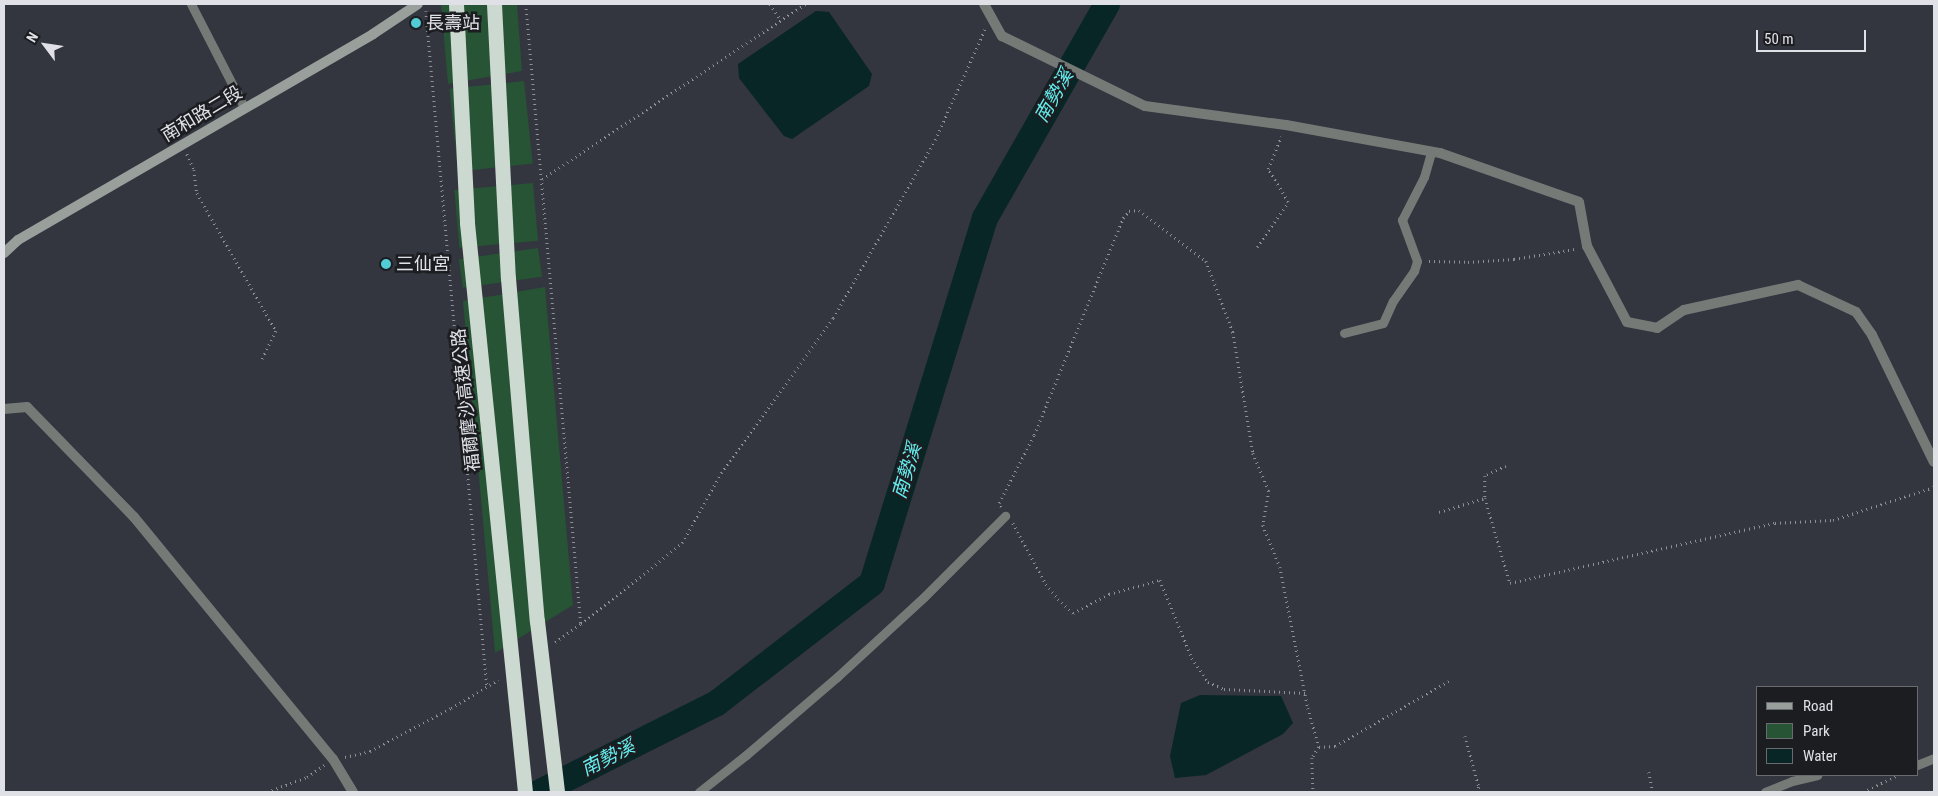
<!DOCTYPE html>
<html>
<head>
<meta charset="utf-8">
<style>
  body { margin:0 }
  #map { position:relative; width:1938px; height:796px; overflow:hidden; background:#33353f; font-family:"Roboto Condensed","Noto Sans TC",sans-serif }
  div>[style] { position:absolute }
  .green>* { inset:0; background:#265435; transform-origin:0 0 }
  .water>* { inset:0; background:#082626 }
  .river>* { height:26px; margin:-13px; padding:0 13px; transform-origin:13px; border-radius:13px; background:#082626 }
  .path>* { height:2.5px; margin-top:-1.25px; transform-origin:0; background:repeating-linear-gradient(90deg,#8e9098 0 1px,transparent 0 5px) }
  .service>* { height:9px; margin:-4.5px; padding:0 4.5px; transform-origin:4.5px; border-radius:4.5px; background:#757a77 }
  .minor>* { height:10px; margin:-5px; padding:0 5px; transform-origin:5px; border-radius:5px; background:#757a77 }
  .secondary>* { height:10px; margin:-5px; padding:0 5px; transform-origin:5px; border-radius:5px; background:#99a09b }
  .motorway-bridge>* { height:15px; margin:-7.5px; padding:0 7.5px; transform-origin:7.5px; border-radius:7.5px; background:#ccd9d0 }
  .dots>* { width:14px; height:14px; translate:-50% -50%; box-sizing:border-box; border:2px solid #1c1d21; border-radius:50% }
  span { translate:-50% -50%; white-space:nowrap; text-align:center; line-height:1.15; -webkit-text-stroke:5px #1c1d21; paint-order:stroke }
  .poi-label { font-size:18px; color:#e0e1e7 }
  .left { translate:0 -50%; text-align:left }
  .street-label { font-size:18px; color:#e0e1e7 }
  .water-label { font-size:19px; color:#65edee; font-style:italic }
  .frame { position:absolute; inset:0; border:5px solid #e0e1e7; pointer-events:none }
  .legend { position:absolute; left:1756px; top:686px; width:162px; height:90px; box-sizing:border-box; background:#1c1d21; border:1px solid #6a6b70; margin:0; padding:6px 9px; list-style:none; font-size:15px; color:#e0e1e7 }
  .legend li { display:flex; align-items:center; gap:10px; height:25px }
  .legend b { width:25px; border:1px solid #6a6b70 }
  .north { position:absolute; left:20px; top:20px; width:50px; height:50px; -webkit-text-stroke:4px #1c1d21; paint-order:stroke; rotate:301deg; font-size:14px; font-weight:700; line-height:20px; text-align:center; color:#e0e1e7 }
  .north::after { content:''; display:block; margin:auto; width:18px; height:22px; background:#e0e1e7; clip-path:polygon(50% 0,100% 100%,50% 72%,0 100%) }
  .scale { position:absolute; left:1756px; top:30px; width:110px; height:22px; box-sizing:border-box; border:2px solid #e0e1e7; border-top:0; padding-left:6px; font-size:15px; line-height:18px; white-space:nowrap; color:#e0e1e7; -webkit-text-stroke:4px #1c1d21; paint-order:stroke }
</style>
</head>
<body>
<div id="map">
  <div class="green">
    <div style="clip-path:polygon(441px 4px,517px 4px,522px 71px,448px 84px)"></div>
    <div style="left:524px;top:81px;width:83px;height:75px;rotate:84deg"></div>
    <div style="left:533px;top:183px;width:58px;height:79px;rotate:85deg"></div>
    <div style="left:538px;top:248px;width:29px;height:80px;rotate:82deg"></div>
    <div style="clip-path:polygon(545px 287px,573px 605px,495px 653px,463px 301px)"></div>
  </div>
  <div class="water">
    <div style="clip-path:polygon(816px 11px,829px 12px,872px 74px,869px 86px,792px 139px,784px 136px,739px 78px,738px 64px)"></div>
    <div style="clip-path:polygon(1200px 695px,1281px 696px,1293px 723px,1283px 734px,1206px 775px,1175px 778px,1170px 756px,1181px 703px)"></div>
  </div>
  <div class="river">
    <div style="left:540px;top:792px;width:198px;rotate:-26.7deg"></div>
    <div style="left:717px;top:703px;width:196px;rotate:-37.7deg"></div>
    <div style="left:872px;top:583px;width:382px;rotate:-72.8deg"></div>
    <div style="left:985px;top:218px;width:246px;rotate:-60.3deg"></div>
  </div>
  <div class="path">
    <div style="left:526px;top:4px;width:622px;rotate:84.93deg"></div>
    <div style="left:770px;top:4px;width:19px;rotate:55deg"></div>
    <div style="left:426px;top:11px;width:679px;rotate:84.84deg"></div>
    <div style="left:187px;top:154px;width:17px;rotate:66deg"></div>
    <div style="left:194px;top:170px;width:23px;rotate:83deg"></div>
    <div style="left:197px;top:193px;width:159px;rotate:60.2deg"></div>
    <div style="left:276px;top:331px;width:34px;rotate:116deg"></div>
    <div style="left:542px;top:179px;width:316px;rotate:-33.6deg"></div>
    <div style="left:1257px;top:247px;width:55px;rotate:-55.4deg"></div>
    <div style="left:1288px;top:202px;width:39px;rotate:-121deg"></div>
    <div style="left:1268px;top:169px;width:35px;rotate:-68deg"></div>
    <div style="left:1429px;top:261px;width:39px;rotate:1deg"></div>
    <div style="left:1468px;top:262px;width:46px;rotate:-3.7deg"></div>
    <div style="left:1514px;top:259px;width:62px;rotate:-9.3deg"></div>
    <div style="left:1506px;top:466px;width:23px;rotate:155deg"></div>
    <div style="left:1485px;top:476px;width:22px;rotate:90deg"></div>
    <div style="left:1485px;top:498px;width:89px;rotate:73.6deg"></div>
    <div style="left:1510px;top:583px;width:272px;rotate:-12.8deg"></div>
    <div style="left:1775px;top:523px;width:58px;rotate:-3deg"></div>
    <div style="left:1833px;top:520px;width:106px;rotate:-18.1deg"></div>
    <div style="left:1001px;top:507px;width:4px;rotate:-117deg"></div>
    <div style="left:999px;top:503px;width:76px;rotate:-62.8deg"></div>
    <div style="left:1034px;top:435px;width:235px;rotate:-67.7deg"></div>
    <div style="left:1123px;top:218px;width:9px;rotate:-49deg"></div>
    <div style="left:1129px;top:211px;width:10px;rotate:-6deg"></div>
    <div style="left:1139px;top:210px;width:84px;rotate:37.3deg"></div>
    <div style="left:1206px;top:261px;width:76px;rotate:69.2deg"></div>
    <div style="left:1233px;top:332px;width:123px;rotate:80.6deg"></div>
    <div style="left:1253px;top:453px;width:41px;rotate:67.2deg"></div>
    <div style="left:1269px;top:491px;width:35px;rotate:100deg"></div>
    <div style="left:1263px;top:525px;width:45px;rotate:68deg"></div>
    <div style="left:1280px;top:567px;width:144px;rotate:78.8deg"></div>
    <div style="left:1308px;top:708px;width:41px;rotate:74.2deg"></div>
    <div style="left:1319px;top:747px;width:13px;rotate:122deg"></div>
    <div style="left:1312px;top:758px;width:34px;rotate:88deg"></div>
    <div style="left:1439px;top:512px;width:48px;rotate:-16.9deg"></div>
    <div style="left:1013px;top:523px;width:69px;rotate:61.6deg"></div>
    <div style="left:1046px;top:584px;width:19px;rotate:51deg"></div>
    <div style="left:1058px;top:599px;width:21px;rotate:43deg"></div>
    <div style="left:1073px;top:613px;width:41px;rotate:-27.8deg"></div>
    <div style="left:1109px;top:594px;width:53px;rotate:-15.4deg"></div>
    <div style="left:1160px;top:580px;width:84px;rotate:67.7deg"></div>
    <div style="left:1192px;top:658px;width:29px;rotate:56deg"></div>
    <div style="left:1208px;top:682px;width:17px;rotate:24deg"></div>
    <div style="left:1224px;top:689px;width:82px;rotate:2.8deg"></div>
    <div style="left:555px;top:642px;width:32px;rotate:-35deg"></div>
    <div style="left:581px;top:624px;width:129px;rotate:-38.7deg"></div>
    <div style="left:682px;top:543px;width:80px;rotate:-60.9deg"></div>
    <div style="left:721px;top:473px;width:191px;rotate:-54.1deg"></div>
    <div style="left:833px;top:318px;width:205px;rotate:-60.2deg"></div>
    <div style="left:935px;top:140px;width:122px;rotate:-65.8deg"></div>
    <div style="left:1465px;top:736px;width:53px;rotate:74.6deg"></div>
    <div style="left:1479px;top:787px;width:5px;rotate:112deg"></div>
    <div style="left:1319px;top:747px;width:16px;rotate:-4deg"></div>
    <div style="left:1335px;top:746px;width:131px;rotate:-29.7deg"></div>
    <div style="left:345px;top:757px;width:26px;rotate:-13deg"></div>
    <div style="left:370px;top:751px;width:92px;rotate:-28deg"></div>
    <div style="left:451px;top:708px;width:55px;rotate:-30.8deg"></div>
    <div style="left:1649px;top:772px;width:20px;rotate:79deg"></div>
    <div style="left:267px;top:792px;width:43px;rotate:-20.6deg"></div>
    <div style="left:307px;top:777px;width:21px;rotate:-35deg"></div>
    <div style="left:1863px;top:792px;width:39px;rotate:-26deg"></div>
  </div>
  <div class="service">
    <div style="left:191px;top:4px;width:116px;rotate:62.8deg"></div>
    <div style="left:1344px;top:333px;width:40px;rotate:-14.4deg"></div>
    <div style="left:1383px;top:323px;width:24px;rotate:-66deg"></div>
    <div style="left:1393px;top:301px;width:37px;rotate:-55deg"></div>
    <div style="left:1414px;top:271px;width:10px;rotate:-73deg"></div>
    <div style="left:1417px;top:261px;width:44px;rotate:-110.1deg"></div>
    <div style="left:1402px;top:220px;width:48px;rotate:-62.9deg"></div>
    <div style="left:1424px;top:177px;width:26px;rotate:-74deg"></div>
    <div style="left:1917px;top:765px;width:18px;rotate:-22deg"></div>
    <div style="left:699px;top:792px;width:60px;rotate:-38.2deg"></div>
    <div style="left:746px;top:755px;width:120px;rotate:-40.6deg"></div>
    <div style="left:837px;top:677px;width:118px;rotate:-42.6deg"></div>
    <div style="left:924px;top:597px;width:115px;rotate:-45deg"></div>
    <div style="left:1765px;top:792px;width:29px;rotate:-22deg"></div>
    <div style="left:1792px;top:781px;width:26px;rotate:-13deg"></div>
  </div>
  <div class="minor">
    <div style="left:984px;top:4px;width:37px;rotate:61deg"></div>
    <div style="left:1002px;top:36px;width:159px;rotate:26.1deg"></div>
    <div style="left:1145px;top:106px;width:142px;rotate:7.7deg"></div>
    <div style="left:1286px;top:125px;width:157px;rotate:10.3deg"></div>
    <div style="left:1440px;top:153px;width:147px;rotate:19.4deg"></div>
    <div style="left:1579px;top:202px;width:45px;rotate:79.7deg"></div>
    <div style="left:1587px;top:246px;width:86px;rotate:62.2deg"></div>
    <div style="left:1627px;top:322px;width:31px;rotate:11deg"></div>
    <div style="left:1657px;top:328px;width:32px;rotate:-34deg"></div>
    <div style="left:1684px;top:310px;width:117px;rotate:-12.4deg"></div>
    <div style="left:1798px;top:285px;width:64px;rotate:25deg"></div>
    <div style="left:1856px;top:312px;width:28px;rotate:55deg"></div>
    <div style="left:1872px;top:335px;width:141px;rotate:64deg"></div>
    <div style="left:4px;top:409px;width:23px;rotate:-5deg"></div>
    <div style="left:27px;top:407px;width:153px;rotate:45.8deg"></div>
    <div style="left:134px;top:517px;width:313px;rotate:50.6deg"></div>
    <div style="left:333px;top:759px;width:39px;rotate:59deg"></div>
  </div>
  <div class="secondary">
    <div style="left:4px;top:253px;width:19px;rotate:-43deg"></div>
    <div style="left:18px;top:240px;width:410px;rotate:-30.1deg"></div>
    <div style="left:373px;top:34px;width:54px;rotate:-33.7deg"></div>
  </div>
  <div class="motorway-bridge">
    <div style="left:456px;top:4px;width:219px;rotate:87.1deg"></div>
    <div style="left:467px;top:223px;width:572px;rotate:84.18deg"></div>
    <div style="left:494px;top:4px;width:274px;rotate:87.1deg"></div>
    <div style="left:508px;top:278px;width:344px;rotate:85.2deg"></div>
    <div style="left:537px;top:621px;width:172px;rotate:83.3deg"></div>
  </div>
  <div class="dots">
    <div style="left:416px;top:23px;background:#51ccd4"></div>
    <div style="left:386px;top:264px;background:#51ccd4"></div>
  </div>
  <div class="poi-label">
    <span class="left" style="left:426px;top:23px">長壽站</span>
    <span class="left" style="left:396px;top:264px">三仙宮</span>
  </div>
  <div class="street-label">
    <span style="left:202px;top:114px;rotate:-31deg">南和路二段</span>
    <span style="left:466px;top:400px;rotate:-96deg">福爾摩沙高速公路</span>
  </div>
  <div class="water-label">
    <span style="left:1054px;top:96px;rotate:-60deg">南勢溪</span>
    <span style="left:907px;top:471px;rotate:-73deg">南勢溪</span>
    <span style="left:608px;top:758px;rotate:-27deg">南勢溪</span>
  </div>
  <div class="frame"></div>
  <ul class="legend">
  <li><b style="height:6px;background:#99a09b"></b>Road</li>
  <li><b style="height:14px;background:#265435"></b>Park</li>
  <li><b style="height:14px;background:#082626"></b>Water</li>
  </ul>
  <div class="north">N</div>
  <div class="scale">50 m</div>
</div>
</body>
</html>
